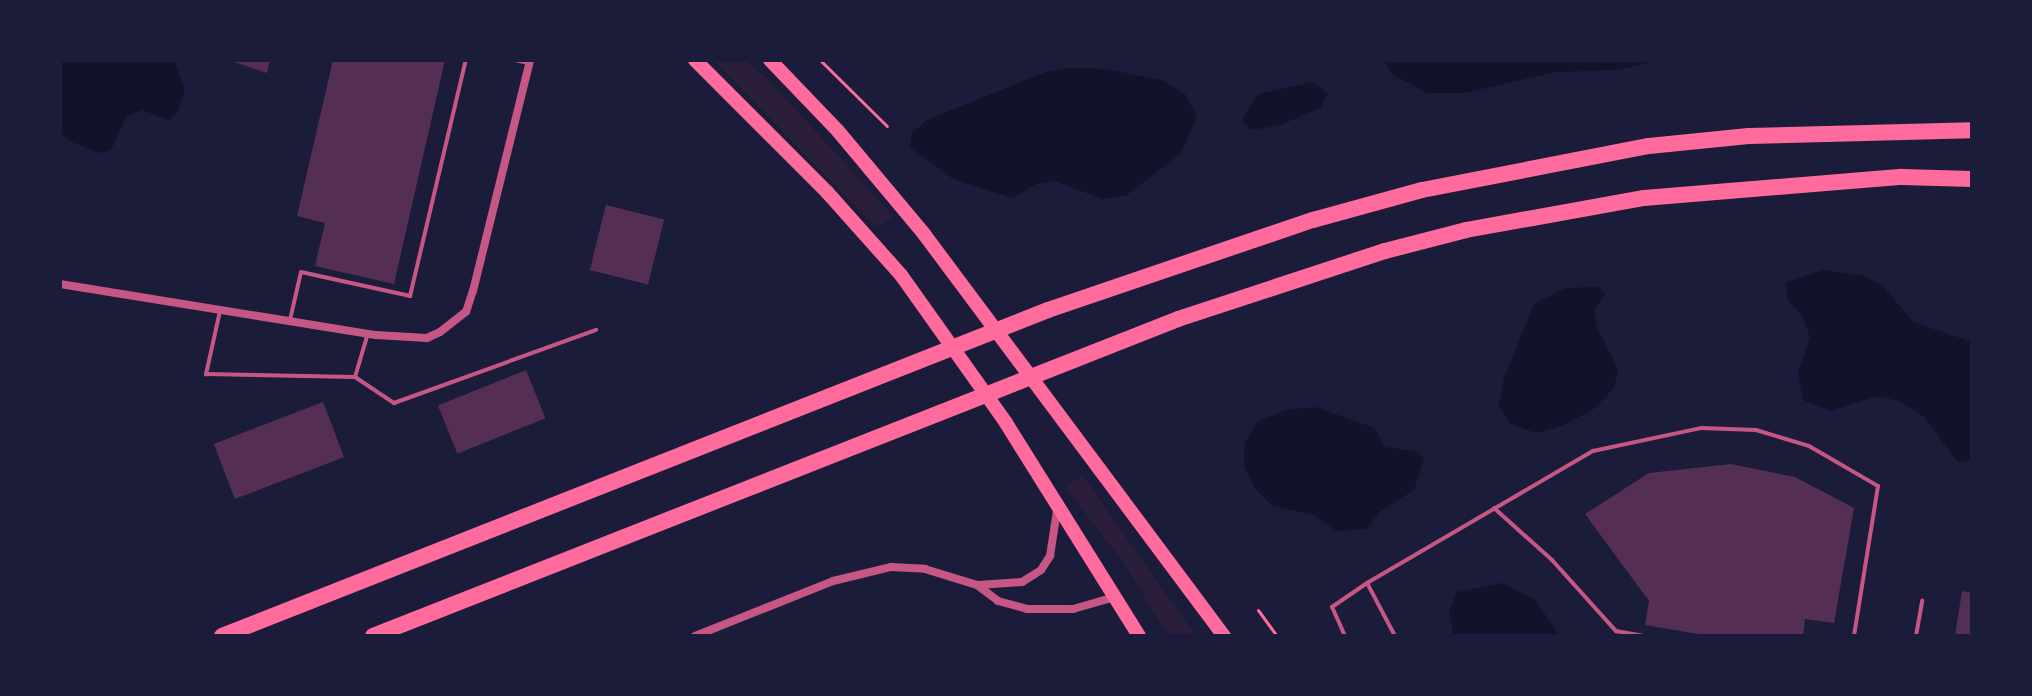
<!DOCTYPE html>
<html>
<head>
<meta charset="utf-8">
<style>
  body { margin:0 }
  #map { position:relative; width:2032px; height:696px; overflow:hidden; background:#1b1b3a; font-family:Raleway,sans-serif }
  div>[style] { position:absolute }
  .green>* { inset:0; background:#2a1e3b }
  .water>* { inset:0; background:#12122b }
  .building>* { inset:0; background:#542f53; transform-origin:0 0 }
  .path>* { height:3px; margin:-1.5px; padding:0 1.5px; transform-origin:1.5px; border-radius:1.5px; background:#ff6b9d }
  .service>* { height:4px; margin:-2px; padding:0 2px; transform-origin:2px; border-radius:2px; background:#c65784 }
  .minor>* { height:8px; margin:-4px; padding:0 4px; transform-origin:4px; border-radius:4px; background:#c65784 }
  .primary>* { height:14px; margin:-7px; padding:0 7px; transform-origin:7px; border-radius:7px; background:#ff6b9d }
  .motorway>* { height:16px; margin:-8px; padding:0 8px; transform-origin:8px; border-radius:8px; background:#ff6b9d }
  span { translate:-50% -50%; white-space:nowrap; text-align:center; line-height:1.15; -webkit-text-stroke:7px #1b1b3a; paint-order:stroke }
  .frame { position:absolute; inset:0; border:62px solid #1b1b3a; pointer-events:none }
</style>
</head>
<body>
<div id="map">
  <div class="green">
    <div style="clip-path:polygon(713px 60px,744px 60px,766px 77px,893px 216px,877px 228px)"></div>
    <div style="clip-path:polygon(1083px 475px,1130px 543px,1196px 636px,1168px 636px,1123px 562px,1065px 487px)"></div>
  </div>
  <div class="water">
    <div style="clip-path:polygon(60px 60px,174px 60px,185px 90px,177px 113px,169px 120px,142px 110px,126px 117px,111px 150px,99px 153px,74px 143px,60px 133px)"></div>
    <div style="clip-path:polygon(1383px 60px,1662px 60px,1616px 70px,1555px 72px,1464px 93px,1427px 93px,1392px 74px)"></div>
    <div style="clip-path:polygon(1070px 68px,1106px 69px,1161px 80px,1185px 94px,1197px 117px,1181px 153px,1127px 195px,1103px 199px,1054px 181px,1036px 184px,1013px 198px,953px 179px,910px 147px,912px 133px,927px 120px,1046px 72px)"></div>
    <div style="clip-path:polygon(1313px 82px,1328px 94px,1320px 108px,1280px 125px,1251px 130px,1242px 120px,1258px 94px)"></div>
    <div style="clip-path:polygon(1824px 270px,1864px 276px,1883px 286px,1913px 322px,1972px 342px,1972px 460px,1958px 462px,1924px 417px,1899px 401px,1877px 396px,1830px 411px,1803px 400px,1798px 372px,1810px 338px,1803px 317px,1788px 300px,1786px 282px)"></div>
    <div style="clip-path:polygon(1599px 287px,1605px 294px,1594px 310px,1596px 325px,1618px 369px,1614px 388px,1594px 409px,1563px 425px,1537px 433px,1510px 424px,1499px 405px,1504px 378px,1534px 304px,1566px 288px)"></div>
    <div style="clip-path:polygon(1315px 407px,1375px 428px,1384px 447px,1415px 451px,1424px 458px,1414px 490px,1379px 512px,1367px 529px,1337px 531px,1313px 515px,1273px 506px,1256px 490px,1244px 467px,1244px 444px,1257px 422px,1285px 410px)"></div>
    <div style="clip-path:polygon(1502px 583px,1535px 600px,1560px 636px,1454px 636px,1449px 613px,1457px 592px)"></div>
  </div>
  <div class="building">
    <div style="clip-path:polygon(228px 60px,270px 60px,267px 73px)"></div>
    <div style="clip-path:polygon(333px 60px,445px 60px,394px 284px,315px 266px,325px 223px,297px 216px)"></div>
    <div style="left:606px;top:205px;width:60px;height:67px;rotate:14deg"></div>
    <div style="left:526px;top:370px;width:52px;height:95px;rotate:68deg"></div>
    <div style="left:323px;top:402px;width:59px;height:117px;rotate:69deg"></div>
    <div style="clip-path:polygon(1731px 464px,1795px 477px,1854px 508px,1834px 623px,1805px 619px,1803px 636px,1711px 636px,1645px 625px,1649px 601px,1585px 514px,1649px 473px)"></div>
    <div style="clip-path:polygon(1962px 591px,1972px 593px,1972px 636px,1955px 636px)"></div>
  </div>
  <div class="path">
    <div style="left:820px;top:60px;width:94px;rotate:44.6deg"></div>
    <div style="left:1258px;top:610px;width:32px;rotate:54deg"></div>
  </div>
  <div class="service">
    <div style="left:515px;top:60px;width:13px;rotate:13deg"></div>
    <div style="left:220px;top:311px;width:65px;rotate:102.5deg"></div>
    <div style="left:206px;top:374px;width:149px;rotate:1.2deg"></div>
    <div style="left:355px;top:377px;width:46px;rotate:-73.5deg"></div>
    <div style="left:290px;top:320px;width:49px;rotate:-77.1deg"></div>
    <div style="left:301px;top:272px;width:112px;rotate:12.4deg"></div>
    <div style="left:410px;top:296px;width:243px;rotate:-76.7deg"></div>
    <div style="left:355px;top:377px;width:47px;rotate:33.7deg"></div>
    <div style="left:394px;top:403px;width:215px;rotate:-19.9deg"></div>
    <div style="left:1494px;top:508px;width:78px;rotate:41.9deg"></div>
    <div style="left:1552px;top:560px;width:96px;rotate:48deg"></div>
    <div style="left:1616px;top:631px;width:28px;rotate:10deg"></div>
    <div style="left:1345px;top:636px;width:32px;rotate:-114deg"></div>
    <div style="left:1332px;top:607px;width:42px;rotate:-34.4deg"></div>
    <div style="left:1395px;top:636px;width:60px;rotate:-117.8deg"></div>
    <div style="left:1367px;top:583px;width:262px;rotate:-30.3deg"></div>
    <div style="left:1593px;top:451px;width:110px;rotate:-12deg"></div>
    <div style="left:1701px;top:428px;width:55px;rotate:2.1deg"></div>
    <div style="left:1756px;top:430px;width:55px;rotate:16.8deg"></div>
    <div style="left:1809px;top:446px;width:80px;rotate:30.1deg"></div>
    <div style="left:1878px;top:486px;width:152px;rotate:99.1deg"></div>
    <div style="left:1916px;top:636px;width:36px;rotate:-80deg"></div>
  </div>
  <div class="minor">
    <div style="left:60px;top:284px;width:320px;rotate:9.2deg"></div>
    <div style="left:376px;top:335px;width:51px;rotate:3.4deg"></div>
    <div style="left:427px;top:338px;width:14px;rotate:-25deg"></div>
    <div style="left:440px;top:332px;width:33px;rotate:-38deg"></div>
    <div style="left:466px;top:312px;width:22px;rotate:-72deg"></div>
    <div style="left:473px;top:291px;width:238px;rotate:-76.1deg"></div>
    <div style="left:978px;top:585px;width:44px;rotate:-3.9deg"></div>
    <div style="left:1022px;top:582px;width:22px;rotate:-32deg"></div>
    <div style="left:1041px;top:570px;width:17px;rotate:-57deg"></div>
    <div style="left:1050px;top:556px;width:47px;rotate:-81.3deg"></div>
    <div style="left:695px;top:636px;width:149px;rotate:-21.7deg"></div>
    <div style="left:833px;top:581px;width:60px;rotate:-13.6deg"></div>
    <div style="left:891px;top:567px;width:34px;rotate:3deg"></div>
    <div style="left:925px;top:569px;width:54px;rotate:17.1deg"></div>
    <div style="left:977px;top:585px;width:26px;rotate:37deg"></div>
    <div style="left:998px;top:601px;width:30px;rotate:15deg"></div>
    <div style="left:1027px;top:609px;width:46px"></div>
    <div style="left:1073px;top:609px;width:44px;rotate:-15.9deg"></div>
  </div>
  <div class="primary">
    <div style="left:695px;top:60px;width:187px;rotate:45deg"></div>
    <div style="left:827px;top:192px;width:111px;rotate:48.3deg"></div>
    <div style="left:901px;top:275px;width:181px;rotate:54.6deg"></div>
    <div style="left:1006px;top:423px;width:251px;rotate:58deg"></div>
    <div style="left:770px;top:60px;width:98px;rotate:46.2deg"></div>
    <div style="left:838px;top:131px;width:134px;rotate:50.1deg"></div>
    <div style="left:924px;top:234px;width:502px;rotate:53.27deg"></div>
  </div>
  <div class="motorway">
    <div style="left:222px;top:636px;width:888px;rotate:-21.54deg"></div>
    <div style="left:1048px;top:310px;width:280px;rotate:-18.8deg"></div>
    <div style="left:1313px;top:220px;width:113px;rotate:-15.4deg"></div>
    <div style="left:1422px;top:190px;width:231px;rotate:-11deg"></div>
    <div style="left:1649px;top:146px;width:100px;rotate:-5.7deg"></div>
    <div style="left:1749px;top:136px;width:223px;rotate:-1.5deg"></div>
    <div style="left:373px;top:636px;width:865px;rotate:-21.49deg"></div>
    <div style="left:1178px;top:319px;width:218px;rotate:-18.2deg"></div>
    <div style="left:1385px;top:251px;width:84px;rotate:-14.5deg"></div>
    <div style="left:1466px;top:230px;width:181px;rotate:-10.2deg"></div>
    <div style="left:1644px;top:198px;width:259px;rotate:-4.7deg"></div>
    <div style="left:1902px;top:177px;width:70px;rotate:1.6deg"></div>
  </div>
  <div class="frame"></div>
</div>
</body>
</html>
